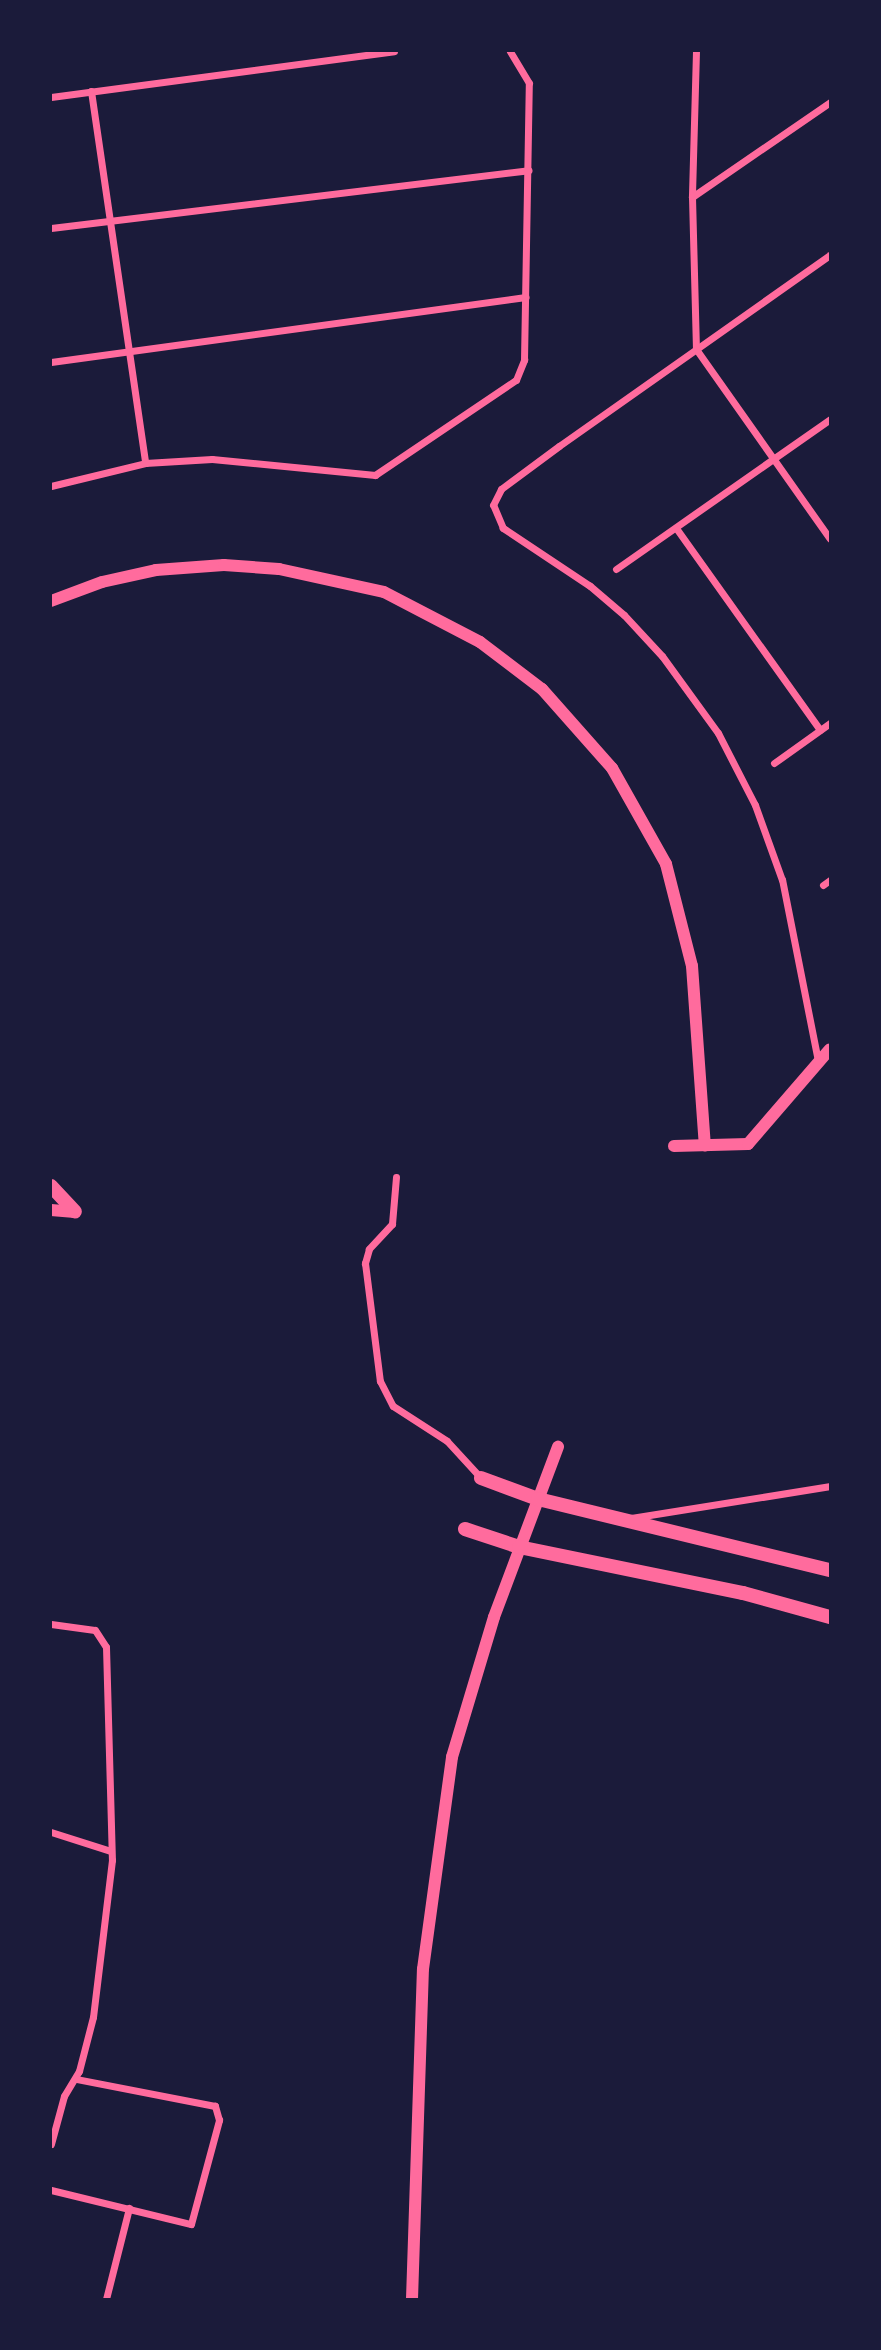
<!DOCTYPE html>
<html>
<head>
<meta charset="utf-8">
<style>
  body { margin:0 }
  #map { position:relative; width:881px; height:2350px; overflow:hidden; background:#1b1b3a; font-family:"PT Sans",sans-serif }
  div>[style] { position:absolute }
  .minor>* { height:7px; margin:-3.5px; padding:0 3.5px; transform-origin:3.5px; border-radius:3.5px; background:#ff6b9d }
  .tertiary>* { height:12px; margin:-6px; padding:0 6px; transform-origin:6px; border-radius:6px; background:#ff6b9d }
  .secondary>* { height:14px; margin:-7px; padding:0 7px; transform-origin:7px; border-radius:7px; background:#ff6b9d }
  span { translate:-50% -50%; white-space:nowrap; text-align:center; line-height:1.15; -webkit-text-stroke:6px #1b1b3a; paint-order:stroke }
  .frame { position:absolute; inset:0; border:52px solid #1b1b3a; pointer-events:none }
</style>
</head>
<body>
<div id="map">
  <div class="minor">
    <div style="left:696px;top:51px;width:146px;rotate:91.6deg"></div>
    <div style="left:692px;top:197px;width:152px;rotate:88.5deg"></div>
    <div style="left:696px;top:349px;width:232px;rotate:54.8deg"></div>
    <div style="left:91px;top:91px;width:376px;rotate:81.7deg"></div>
    <div style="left:51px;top:97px;width:346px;rotate:-7.6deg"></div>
    <div style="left:692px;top:197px;width:168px;rotate:-34.5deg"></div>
    <div style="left:51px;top:228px;width:481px;rotate:-6.9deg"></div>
    <div style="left:51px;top:362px;width:479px;rotate:-7.8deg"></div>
    <div style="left:51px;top:486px;width:97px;rotate:-13.7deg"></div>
    <div style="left:145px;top:463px;width:67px;rotate:-3.4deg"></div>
    <div style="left:212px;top:459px;width:164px;rotate:5.6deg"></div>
    <div style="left:375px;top:475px;width:170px;rotate:-34deg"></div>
    <div style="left:516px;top:380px;width:22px;rotate:-68deg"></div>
    <div style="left:524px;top:360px;width:277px;rotate:-89deg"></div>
    <div style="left:529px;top:83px;width:37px;rotate:-121deg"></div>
    <div style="left:676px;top:528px;width:248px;rotate:54.5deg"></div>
    <div style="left:616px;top:569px;width:261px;rotate:-35deg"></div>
    <div style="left:774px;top:763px;width:69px;rotate:-35.5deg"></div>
    <div style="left:823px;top:885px;width:9px;rotate:-36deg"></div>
    <div style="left:818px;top:1061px;width:185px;rotate:-101.2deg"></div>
    <div style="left:782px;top:880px;width:80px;rotate:-109.8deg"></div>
    <div style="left:755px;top:805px;width:81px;rotate:-117.2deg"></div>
    <div style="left:718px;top:733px;width:95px;rotate:-126deg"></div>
    <div style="left:662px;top:656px;width:56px;rotate:-132.8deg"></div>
    <div style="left:624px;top:615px;width:45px;rotate:-139.5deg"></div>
    <div style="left:590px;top:586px;width:105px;rotate:-146.3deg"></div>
    <div style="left:503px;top:528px;width:25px;rotate:-113deg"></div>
    <div style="left:493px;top:505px;width:18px;rotate:-63deg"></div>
    <div style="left:501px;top:489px;width:72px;rotate:-36.6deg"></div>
    <div style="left:559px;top:446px;width:332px;rotate:-35.2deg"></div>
    <div style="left:396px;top:1177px;width:47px;rotate:94.9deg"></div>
    <div style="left:392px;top:1224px;width:34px;rotate:133deg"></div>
    <div style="left:369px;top:1249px;width:15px;rotate:106deg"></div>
    <div style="left:365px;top:1263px;width:119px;rotate:82.8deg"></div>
    <div style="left:380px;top:1381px;width:28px;rotate:63deg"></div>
    <div style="left:393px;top:1406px;width:64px;rotate:32.9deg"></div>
    <div style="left:447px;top:1441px;width:50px;rotate:47.4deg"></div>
    <div style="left:631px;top:1518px;width:202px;rotate:-9.1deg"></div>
    <div style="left:51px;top:1624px;width:44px;rotate:7.8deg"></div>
    <div style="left:95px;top:1630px;width:20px;rotate:57deg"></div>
    <div style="left:106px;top:1647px;width:213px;rotate:88.4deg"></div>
    <div style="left:112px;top:1860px;width:158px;rotate:96.9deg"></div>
    <div style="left:93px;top:2017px;width:56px;rotate:104.5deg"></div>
    <div style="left:79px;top:2071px;width:29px;rotate:121deg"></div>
    <div style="left:64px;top:2096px;width:50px;rotate:105.2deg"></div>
    <div style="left:51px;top:1832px;width:63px;rotate:17.6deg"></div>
    <div style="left:51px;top:2190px;width:144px;rotate:13.7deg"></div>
    <div style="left:191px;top:2224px;width:108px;rotate:-74.9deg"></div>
    <div style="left:219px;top:2120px;width:15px;rotate:-106deg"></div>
    <div style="left:215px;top:2106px;width:142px;rotate:-169deg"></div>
    <div style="left:106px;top:2299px;width:94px;rotate:-75.8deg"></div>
  </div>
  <div class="tertiary">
    <div style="left:51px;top:601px;width:54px;rotate:-20.4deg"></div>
    <div style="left:102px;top:582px;width:55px;rotate:-12.5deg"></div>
    <div style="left:156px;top:570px;width:68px;rotate:-4.2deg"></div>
    <div style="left:224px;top:565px;width:55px;rotate:4.2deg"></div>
    <div style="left:279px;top:569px;width:107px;rotate:12.4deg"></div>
    <div style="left:384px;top:592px;width:108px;rotate:27.5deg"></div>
    <div style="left:480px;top:642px;width:78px;rotate:37.2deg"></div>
    <div style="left:542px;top:689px;width:106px;rotate:48.5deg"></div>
    <div style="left:612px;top:768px;width:110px;rotate:60.6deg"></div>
    <div style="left:666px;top:864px;width:105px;rotate:75.7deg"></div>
    <div style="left:692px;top:966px;width:180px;rotate:85.9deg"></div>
    <div style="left:674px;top:1146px;width:74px;rotate:-1.5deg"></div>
    <div style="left:748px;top:1144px;width:125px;rotate:-49.2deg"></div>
    <div style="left:51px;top:1210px;width:24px;rotate:5deg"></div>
    <div style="left:412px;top:2299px;width:330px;rotate:-88.1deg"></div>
    <div style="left:423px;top:1969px;width:214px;rotate:-82.2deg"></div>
    <div style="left:452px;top:1757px;width:146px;rotate:-73.3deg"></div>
    <div style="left:494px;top:1617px;width:182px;rotate:-69.4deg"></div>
  </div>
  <div class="secondary">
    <div style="left:51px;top:1186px;width:35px;rotate:47deg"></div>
    <div style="left:481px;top:1478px;width:61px;rotate:20.2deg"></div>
    <div style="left:538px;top:1499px;width:301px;rotate:13.7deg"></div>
    <div style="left:465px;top:1529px;width:57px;rotate:18.4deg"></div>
    <div style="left:519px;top:1547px;width:229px;rotate:11.6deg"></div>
    <div style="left:743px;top:1593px;width:90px;rotate:15.4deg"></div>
  </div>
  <div class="frame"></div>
</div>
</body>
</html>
